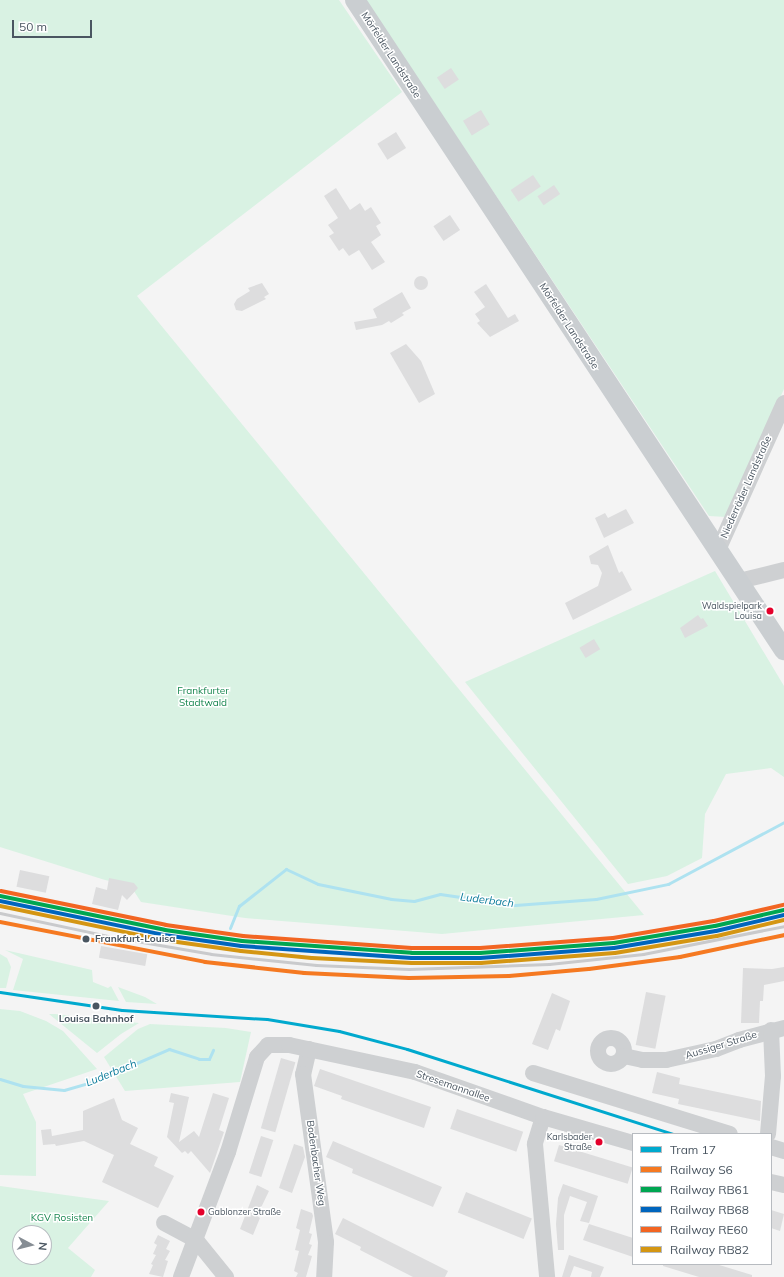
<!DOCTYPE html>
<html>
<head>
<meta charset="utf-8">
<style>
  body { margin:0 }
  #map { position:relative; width:784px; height:1277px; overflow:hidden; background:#f4f4f4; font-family:Mulish,sans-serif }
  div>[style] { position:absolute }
  .green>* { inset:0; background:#d9f2e3 }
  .stream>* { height:3px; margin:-1.5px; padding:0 1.5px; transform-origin:1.5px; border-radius:1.5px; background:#aee2f0 }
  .building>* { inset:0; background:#ddddde; transform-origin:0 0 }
  .round { border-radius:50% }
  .minor>* { height:16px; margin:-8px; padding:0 8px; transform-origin:8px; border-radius:8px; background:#ced0d2 }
  .minor>.ring { margin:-8px; padding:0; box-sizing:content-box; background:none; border:16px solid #ced0d2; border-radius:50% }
  .major>* { height:20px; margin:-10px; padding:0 10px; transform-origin:10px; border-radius:10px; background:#caced1 }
  .rail>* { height:3px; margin:-1.5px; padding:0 1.5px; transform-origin:1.5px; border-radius:1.5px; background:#c9cacc }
  .rail-1>* { height:4px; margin:-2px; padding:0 2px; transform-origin:2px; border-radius:2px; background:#f57921 }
  .rail-2>* { height:4px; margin:-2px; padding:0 2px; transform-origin:2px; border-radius:2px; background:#00a651 }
  .rail-3>* { height:4px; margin:-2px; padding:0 2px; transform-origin:2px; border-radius:2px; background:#0065bd }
  .rail-4>* { height:4px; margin:-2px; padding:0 2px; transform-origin:2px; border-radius:2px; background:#f26522 }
  .rail-5>* { height:4px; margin:-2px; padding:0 2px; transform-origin:2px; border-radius:2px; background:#d49613 }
  .tram-1>* { height:3px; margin:-1.5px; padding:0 1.5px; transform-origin:1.5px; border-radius:1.5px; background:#00a9ce }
  .dots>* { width:11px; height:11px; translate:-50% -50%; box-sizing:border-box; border:2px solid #fff; border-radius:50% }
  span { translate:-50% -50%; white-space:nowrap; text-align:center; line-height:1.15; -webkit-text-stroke:3px #fff; paint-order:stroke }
  .bus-label { font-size:9px; color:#4a5661 }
  .right { translate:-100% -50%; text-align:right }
  .left { translate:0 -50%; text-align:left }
  .street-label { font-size:10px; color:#4a5661 }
  .park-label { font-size:10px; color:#17864f }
  .stop-label { font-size:10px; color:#4a5661; font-weight:700 }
  .water-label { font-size:11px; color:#0c7c9b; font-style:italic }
  .legend { position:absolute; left:632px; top:1133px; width:140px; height:132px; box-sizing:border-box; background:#fff; border:1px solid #b7bbc0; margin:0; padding:5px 7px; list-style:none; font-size:12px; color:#4a5661 }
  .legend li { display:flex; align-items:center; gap:8px; height:20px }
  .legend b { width:20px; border:1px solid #b7bbc0 }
  .north { position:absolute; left:12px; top:1225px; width:40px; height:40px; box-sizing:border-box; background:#fff; border:1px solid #b7bbc0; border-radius:50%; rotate:97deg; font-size:11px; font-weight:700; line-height:16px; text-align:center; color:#4a5661 }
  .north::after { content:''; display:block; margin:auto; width:14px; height:18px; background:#868d94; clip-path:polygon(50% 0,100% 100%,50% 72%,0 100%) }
  .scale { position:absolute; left:12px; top:20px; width:80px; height:18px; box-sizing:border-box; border:2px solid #4a5661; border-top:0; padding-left:5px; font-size:12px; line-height:14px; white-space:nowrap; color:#4a5661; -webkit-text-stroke:3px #fff; paint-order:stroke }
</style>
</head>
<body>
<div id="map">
  <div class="green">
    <div style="clip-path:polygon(0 0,339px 0,402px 92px,137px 296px,644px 915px,442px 934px,245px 918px,141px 902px,130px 885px,105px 880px,0 847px)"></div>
    <div style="clip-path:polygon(366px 0,784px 0,784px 389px,726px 517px,709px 516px)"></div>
    <div style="clip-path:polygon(715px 571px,784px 686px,784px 777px,771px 768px,726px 774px,705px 814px,702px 858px,667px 876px,628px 884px,465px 682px)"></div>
    <div style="clip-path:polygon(5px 950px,92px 970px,93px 982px,108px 988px,111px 986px,119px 1001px,13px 990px,23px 959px)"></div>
    <div style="clip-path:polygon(0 954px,7px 958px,11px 967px,6px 988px,0 988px)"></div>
    <div style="clip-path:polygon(118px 987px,145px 997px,157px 1004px,126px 1002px)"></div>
    <div style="clip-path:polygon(0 1009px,20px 1011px,46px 1021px,63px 1031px,97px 1069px,23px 1094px,36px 1122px,36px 1176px,0 1175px)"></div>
    <div style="clip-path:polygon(49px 1014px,55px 1014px,139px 1023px,121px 1034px,97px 1053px)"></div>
    <div style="clip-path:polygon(150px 1024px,226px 1028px,251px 1032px,240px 1082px,125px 1091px,104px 1057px,138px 1029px)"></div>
    <div style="clip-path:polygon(evenodd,0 1186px,109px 1201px,68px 1248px,95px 1270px,91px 1277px,0 1277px,0 1186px,20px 1233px,44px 1233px,44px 1257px,20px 1257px,20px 1233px)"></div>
  </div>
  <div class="stream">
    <div style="left:230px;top:928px;width:24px;rotate:-68deg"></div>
    <div style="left:239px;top:906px;width:60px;rotate:-38.2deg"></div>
    <div style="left:286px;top:869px;width:35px;rotate:25deg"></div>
    <div style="left:318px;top:884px;width:75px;rotate:11.6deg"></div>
    <div style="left:391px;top:899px;width:23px;rotate:5deg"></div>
    <div style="left:414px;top:901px;width:27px;rotate:-15deg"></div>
    <div style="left:440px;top:894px;width:76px;rotate:8.3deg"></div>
    <div style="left:515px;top:905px;width:81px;rotate:-4.2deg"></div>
    <div style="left:596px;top:899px;width:74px;rotate:-11.8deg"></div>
    <div style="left:668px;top:884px;width:132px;rotate:-28.1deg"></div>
    <div style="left:0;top:1079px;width:24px;rotate:17deg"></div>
    <div style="left:23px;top:1086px;width:41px;rotate:5.6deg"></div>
    <div style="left:64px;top:1090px;width:32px;rotate:-16deg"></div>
    <div style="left:95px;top:1081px;width:81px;rotate:-23.4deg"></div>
    <div style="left:169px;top:1049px;width:32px;rotate:18deg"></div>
    <div style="left:199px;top:1059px;width:10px"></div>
    <div style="left:209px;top:1059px;width:10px;rotate:-66deg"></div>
  </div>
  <div class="building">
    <div style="left:451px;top:68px;width:14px;height:17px;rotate:56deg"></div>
    <div style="left:481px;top:110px;width:17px;height:21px;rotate:59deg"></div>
    <div style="left:396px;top:132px;width:19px;height:22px;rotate:58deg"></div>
    <div style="left:533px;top:175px;width:14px;height:27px;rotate:56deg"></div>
    <div style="left:554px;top:185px;width:11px;height:20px;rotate:56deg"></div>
    <div style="clip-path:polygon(336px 188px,350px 210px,360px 203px,365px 211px,371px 207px,381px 223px,376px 226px,381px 235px,371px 242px,385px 262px,372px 270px,359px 250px,349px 256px,343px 248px,339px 251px,329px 236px,334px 233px,328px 225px,338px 218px,324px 196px)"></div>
    <div style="left:450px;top:215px;width:18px;height:20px;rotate:56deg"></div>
    <div class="round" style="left:414px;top:276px;width:14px;height:14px"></div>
    <div style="clip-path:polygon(262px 283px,269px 294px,264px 297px,266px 299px,242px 311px,236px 310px,234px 304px,237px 299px,250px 291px,248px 288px)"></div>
    <div style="clip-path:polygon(486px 284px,508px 318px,515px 314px,519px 321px,490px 337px,477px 323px,480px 321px,475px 314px,485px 307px,474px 292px)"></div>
    <div style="clip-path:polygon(402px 292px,411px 308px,402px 313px,404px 315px,391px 323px,389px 321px,382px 325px,356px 330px,354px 322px,377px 318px,373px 309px)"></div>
    <div style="clip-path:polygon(406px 344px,421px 361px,435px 394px,419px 403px,390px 353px)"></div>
    <div style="clip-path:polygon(626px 509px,634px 523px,604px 538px,595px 518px,605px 513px,608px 518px)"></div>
    <div style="clip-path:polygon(608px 545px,619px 573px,622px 571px,632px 590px,573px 620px,565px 603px,598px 586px,602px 573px,598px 565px,591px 564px,589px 556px)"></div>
    <div style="clip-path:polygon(698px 615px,701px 619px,703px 618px,708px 626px,685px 638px,680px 628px)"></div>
    <div style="left:594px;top:639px;width:12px;height:17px;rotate:59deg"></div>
    <div style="left:20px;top:870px;width:30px;height:17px;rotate:12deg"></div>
    <div style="clip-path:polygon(109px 878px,134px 883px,138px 888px,127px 900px,122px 895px,118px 910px,92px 904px,96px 887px,107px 890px)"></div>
    <div style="left:101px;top:946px;width:47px;height:12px;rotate:10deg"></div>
    <div style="clip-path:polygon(784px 967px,784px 981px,764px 985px,763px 1001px,760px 1001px,759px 1023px,741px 1023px,743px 968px,772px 969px)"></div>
    <div style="left:646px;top:992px;width:20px;height:54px;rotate:11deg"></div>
    <div style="clip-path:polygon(552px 993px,570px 1001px,560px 1031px,556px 1029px,548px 1050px,532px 1044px)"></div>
    <div style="left:281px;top:1058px;width:15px;height:73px;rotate:16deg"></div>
    <div style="clip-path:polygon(320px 1069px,431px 1107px,424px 1128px,341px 1099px,342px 1096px,314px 1086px)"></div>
    <div style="clip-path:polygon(657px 1072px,680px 1078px,679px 1084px,761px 1101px,760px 1121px,678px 1104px,679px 1099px,652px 1093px)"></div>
    <div style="clip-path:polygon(171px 1093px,189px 1097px,179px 1142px,194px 1131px,199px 1137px,213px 1093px,229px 1098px,219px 1130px,224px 1132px,210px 1173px,191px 1151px,188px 1154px,185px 1151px,182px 1153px,167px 1137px,174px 1103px,169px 1102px)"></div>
    <div style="clip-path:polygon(114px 1098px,122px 1120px,138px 1128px,130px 1144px,158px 1157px,154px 1166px,174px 1176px,158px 1208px,102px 1182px,114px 1155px,84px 1141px,56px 1146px,55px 1144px,43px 1145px,41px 1130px,51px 1129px,52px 1136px,83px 1130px,83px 1111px)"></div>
    <div style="left:457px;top:1109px;width:70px;height:21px;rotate:19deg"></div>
    <div style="left:261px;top:1136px;width:13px;height:39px;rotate:18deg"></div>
    <div style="clip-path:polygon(333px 1141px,442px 1187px,433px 1207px,352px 1173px,353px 1169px,326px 1157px)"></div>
    <div style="clip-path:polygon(294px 1144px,303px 1147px,305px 1157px,292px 1193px,279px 1188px)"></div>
    <div style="left:559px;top:1145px;width:77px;height:17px;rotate:17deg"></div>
    <div style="clip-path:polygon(563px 1184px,598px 1196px,589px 1223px,580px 1221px,587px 1202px,570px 1196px,564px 1215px,564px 1250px,558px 1250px,556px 1224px,558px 1198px)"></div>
    <div style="clip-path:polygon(257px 1185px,269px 1191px,257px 1216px,260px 1218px,253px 1235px,240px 1229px)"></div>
    <div style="left:466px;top:1192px;width:71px;height:22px;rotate:22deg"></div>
    <div style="clip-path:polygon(301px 1209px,312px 1213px,313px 1216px,309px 1233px,312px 1234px,309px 1244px,312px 1245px,308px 1255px,312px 1256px,306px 1277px,296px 1277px,298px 1273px,294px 1271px,299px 1251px,295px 1250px,300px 1230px,296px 1228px)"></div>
    <div style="clip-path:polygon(771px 1210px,784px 1214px,780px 1231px,771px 1228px)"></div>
    <div style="clip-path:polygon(343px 1218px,448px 1271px,445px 1277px,413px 1277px,360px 1250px,361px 1247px,335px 1234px)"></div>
    <div style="clip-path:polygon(589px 1224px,633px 1238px,633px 1257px,583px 1240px)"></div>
    <div style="clip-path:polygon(158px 1235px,170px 1241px,166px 1249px,170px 1251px,165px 1260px,168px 1261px,163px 1277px,149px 1274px,153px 1265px,151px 1264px,156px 1255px,153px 1254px,157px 1245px,154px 1243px)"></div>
    <div style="clip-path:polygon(569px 1255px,604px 1267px,600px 1277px,591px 1277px,592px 1272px,574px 1266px,570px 1277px,562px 1277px)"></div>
    <div style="clip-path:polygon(663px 1264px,716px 1264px,752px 1275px,752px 1277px,699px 1277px,663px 1266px)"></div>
  </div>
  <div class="minor">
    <div style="left:718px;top:550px;width:161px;rotate:-65.8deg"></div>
    <div style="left:739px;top:581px;width:46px;rotate:-13.7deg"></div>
    <div class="ring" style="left:598px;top:1038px;width:10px;height:10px"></div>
    <div style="left:309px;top:1049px;width:26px;rotate:103deg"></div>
    <div style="left:303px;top:1074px;width:170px;rotate:82.2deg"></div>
    <div style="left:326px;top:1242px;width:35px;rotate:93deg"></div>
    <div style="left:624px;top:1056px;width:19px;rotate:12deg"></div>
    <div style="left:643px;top:1060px;width:23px"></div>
    <div style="left:666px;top:1060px;width:51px;rotate:-12.4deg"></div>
    <div style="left:716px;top:1049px;width:25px;rotate:-21deg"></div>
    <div style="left:739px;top:1040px;width:47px;rotate:-14.9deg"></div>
    <div style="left:533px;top:1073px;width:206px;rotate:17.2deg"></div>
    <div style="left:543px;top:1117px;width:28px;rotate:107deg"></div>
    <div style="left:535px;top:1144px;width:134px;rotate:84.8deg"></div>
    <div style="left:768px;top:1134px;width:58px;rotate:-85.1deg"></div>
    <div style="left:773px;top:1076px;width:46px;rotate:-92.5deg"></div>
    <div style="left:771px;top:1147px;width:14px;rotate:17deg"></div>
    <div style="left:771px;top:1182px;width:13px;rotate:13deg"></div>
    <div style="left:164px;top:1223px;width:36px;rotate:28deg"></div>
    <div style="left:196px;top:1240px;width:48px;rotate:51deg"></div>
    <div style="left:181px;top:1277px;width:134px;rotate:-69.4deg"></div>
    <div style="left:228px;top:1152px;width:99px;rotate:-73deg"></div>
    <div style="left:257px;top:1057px;width:16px;rotate:-47deg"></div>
    <div style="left:268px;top:1045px;width:21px"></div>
    <div style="left:289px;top:1045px;width:129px;rotate:12.1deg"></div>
    <div style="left:415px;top:1072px;width:136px;rotate:19.4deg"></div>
    <div style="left:543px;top:1117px;width:94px;rotate:16.1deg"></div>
  </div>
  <div class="major">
    <div style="left:355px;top:0;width:779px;rotate:56.58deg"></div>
  </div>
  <div class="rail">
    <div style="left:0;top:913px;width:116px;rotate:12deg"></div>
    <div style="left:113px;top:937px;width:99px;rotate:9.8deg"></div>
    <div style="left:211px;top:954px;width:106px;rotate:6deg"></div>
    <div style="left:316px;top:965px;width:93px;rotate:2.5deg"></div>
    <div style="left:409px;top:969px;width:140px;rotate:-2deg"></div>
    <div style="left:549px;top:964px;width:95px;rotate:-6.1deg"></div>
    <div style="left:643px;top:954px;width:144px;rotate:-11.2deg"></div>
  </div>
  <div class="rail-1">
    <div style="left:0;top:922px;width:209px;rotate:11deg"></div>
    <div style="left:205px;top:962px;width:100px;rotate:6.3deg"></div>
    <div style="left:304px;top:973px;width:105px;rotate:2.7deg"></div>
    <div style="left:409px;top:978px;width:100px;rotate:-1.1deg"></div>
    <div style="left:509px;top:976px;width:80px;rotate:-5deg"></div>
    <div style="left:589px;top:969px;width:92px;rotate:-7.5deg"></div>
    <div style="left:680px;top:957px;width:106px;rotate:-11.9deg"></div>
  </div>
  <div class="rail-2">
    <div style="left:0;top:896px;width:168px;rotate:11.6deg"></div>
    <div style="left:165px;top:930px;width:78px;rotate:8.1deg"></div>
    <div style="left:242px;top:941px;width:170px;rotate:4deg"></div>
    <div style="left:412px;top:953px;width:68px"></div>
    <div style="left:480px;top:953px;width:134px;rotate:-4.3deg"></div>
    <div style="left:614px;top:943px;width:102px;rotate:-9.6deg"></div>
    <div style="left:715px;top:926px;width:71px;rotate:-13.1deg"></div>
  </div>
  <div class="rail-3">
    <div style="left:0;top:901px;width:167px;rotate:11.7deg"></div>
    <div style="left:164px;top:935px;width:78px;rotate:8.1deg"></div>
    <div style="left:241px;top:946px;width:171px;rotate:4deg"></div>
    <div style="left:412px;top:958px;width:68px"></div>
    <div style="left:480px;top:958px;width:134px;rotate:-4.3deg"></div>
    <div style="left:614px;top:948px;width:103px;rotate:-9.5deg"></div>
    <div style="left:716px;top:931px;width:70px;rotate:-13.2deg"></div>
  </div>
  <div class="rail-4">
    <div style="left:1px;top:891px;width:168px;rotate:11.6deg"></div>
    <div style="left:166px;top:925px;width:78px;rotate:8.1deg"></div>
    <div style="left:243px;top:936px;width:169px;rotate:4.1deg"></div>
    <div style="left:412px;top:948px;width:68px"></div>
    <div style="left:480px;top:948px;width:133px;rotate:-4.3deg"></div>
    <div style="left:613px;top:938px;width:102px;rotate:-9.6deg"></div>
    <div style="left:714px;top:921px;width:71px;rotate:-13.1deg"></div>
  </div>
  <div class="rail-5">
    <div style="left:0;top:906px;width:167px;rotate:11.8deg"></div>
    <div style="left:163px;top:940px;width:79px;rotate:8deg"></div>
    <div style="left:241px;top:951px;width:71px;rotate:5.6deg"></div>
    <div style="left:312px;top:958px;width:100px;rotate:2.9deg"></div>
    <div style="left:412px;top:963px;width:69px"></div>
    <div style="left:481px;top:963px;width:134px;rotate:-4.3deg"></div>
    <div style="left:615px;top:953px;width:103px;rotate:-9.5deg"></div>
    <div style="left:717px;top:936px;width:69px;rotate:-13.4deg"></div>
  </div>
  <div class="tram-1">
    <div style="left:0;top:992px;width:123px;rotate:8.4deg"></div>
    <div style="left:122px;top:1010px;width:145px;rotate:3.6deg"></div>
    <div style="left:267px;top:1019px;width:73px;rotate:9.5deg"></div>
    <div style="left:339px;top:1031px;width:70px;rotate:14.8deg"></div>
    <div style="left:407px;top:1049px;width:279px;rotate:17.7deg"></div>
  </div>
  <div class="dots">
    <div style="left:770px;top:611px;background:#e4002b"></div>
    <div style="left:86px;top:939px;background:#4a5661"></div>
    <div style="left:96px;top:1006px;background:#4a5661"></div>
    <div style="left:599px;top:1142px;background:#e4002b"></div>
    <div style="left:201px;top:1212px;background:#e4002b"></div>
  </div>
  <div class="bus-label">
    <span class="right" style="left:762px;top:611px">Waldspielpark<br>Louisa</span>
    <span class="right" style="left:592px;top:1142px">Karlsbader<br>Straße</span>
    <span class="left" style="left:208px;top:1212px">Gablonzer Straße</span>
  </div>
  <div class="street-label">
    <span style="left:391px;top:55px;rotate:57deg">Mörfelder Landstraße</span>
    <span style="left:569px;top:326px;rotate:57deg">Mörfelder Landstraße</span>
    <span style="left:746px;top:487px;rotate:-66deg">Niederräder Landstraße</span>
    <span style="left:721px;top:1045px;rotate:-17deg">Aussiger Straße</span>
    <span style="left:453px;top:1086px;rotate:19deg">Stresemannallee</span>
    <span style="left:316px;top:1163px;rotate:82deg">Bodenbacher Weg</span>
  </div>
  <div class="park-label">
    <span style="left:203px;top:696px">Frankfurter<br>Stadtwald</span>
    <span style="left:62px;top:1218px">KGV Rosisten</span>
  </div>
  <div class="stop-label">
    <span class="left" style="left:95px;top:939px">Frankfurt-Louisa</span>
    <span style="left:96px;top:1019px">Louisa Bahnhof</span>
  </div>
  <div class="water-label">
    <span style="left:487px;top:900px;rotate:7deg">Luderbach</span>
    <span style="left:111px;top:1073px;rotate:-22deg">Luderbach</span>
  </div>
  <ul class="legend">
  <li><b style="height:5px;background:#00a9ce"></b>Tram 17</li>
  <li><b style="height:5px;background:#f57921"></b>Railway S6</li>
  <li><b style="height:5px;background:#00a651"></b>Railway RB61</li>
  <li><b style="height:5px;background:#0065bd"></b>Railway RB68</li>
  <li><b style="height:5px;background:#f26522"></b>Railway RE60</li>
  <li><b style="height:5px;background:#d49613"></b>Railway RB82</li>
  </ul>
  <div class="north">N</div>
  <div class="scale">50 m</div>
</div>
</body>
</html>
